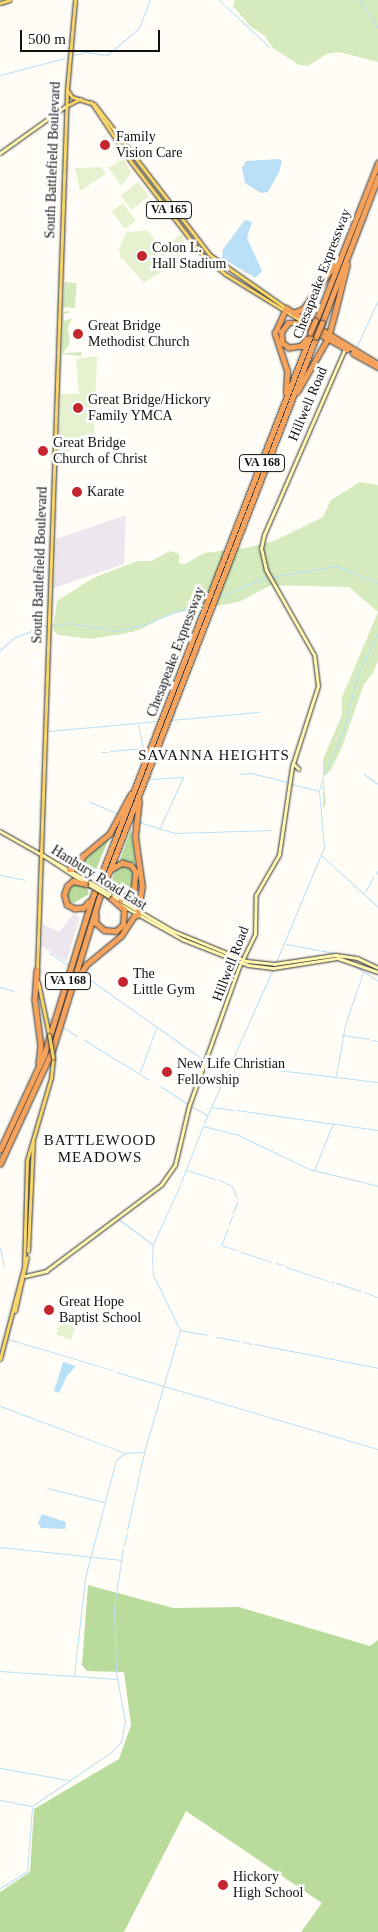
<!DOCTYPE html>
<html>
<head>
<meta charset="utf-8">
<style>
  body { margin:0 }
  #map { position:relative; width:378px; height:1932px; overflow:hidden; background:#fffdf5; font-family:"Times New Roman",serif }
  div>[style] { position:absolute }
  .industrial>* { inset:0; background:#eee6ef }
  .green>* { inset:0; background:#d5ebbd; transform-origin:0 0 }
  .forest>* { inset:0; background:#b9dc9c }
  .pitch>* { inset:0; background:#e6f2cf; transform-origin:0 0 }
  .water>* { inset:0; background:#b9e0f7 }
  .stream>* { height:1px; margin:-0.5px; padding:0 0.5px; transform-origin:0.5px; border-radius:0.5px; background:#b9e0f7 }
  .roads { filter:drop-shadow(0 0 1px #333) drop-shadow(0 0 1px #333) }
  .secondary>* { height:2.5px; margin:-1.25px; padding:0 1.25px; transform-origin:1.25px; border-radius:1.25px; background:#fff6b0 }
  .primary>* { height:3px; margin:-1.5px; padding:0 1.5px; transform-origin:1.5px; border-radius:1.5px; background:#f9d66b }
  .highway>* { height:4.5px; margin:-2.25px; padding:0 2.25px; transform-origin:2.25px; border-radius:2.25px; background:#f5a25d }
  .bridges { filter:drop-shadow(0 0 1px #333) drop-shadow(0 0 1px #333) }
  .secondary-bridge>* { height:2.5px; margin:-1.25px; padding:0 1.25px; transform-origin:1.25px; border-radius:1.25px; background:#fff6b0 }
  .primary-bridge>* { height:3px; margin:-1.5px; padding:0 1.5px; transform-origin:1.5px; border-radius:1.5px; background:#f9d66b }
  .highway-bridge>* { height:4.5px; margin:-2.25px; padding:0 2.25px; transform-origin:2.25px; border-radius:2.25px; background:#f5a25d }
  .dots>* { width:14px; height:14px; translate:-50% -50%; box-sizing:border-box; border:2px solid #fff; border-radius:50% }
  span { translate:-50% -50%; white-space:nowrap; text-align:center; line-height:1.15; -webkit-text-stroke:5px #fff; paint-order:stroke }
  .shield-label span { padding:1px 4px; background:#fff; border:1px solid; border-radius:4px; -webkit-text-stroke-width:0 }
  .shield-label { font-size:12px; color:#111; font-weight:700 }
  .poi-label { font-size:14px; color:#111 }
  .left { translate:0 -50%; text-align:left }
  .street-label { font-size:14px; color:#111 }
  .neighbourhood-label { font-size:15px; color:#111; letter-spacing:1px }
  .scale { position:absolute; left:20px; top:30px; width:140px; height:22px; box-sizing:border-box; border:2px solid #111; border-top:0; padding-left:6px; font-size:15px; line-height:18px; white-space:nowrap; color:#111; -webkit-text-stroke:4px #fff; paint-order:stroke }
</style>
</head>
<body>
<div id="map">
  <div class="industrial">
    <div style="clip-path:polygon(126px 515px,124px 564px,54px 588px,56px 539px)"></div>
    <div style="clip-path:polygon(73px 914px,80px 917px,66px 962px,42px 946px,43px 924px,59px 932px)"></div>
  </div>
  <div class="green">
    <div style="clip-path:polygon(235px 0,378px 0,378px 62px,339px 52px,327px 54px,308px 66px,299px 65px,273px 48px,264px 35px,251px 27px,233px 6px)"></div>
    <div style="left:65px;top:282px;width:12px;height:25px;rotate:5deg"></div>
    <div style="clip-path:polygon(68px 310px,70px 313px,64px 314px,64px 321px,72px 318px,68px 328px,70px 343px,63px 353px,82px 352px,81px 356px,62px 354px,63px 313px)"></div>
    <div style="clip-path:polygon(360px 482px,378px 485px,378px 660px,373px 673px,364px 684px,342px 747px,331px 770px,323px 777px,326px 804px,323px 808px,323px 759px,342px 715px,342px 697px,378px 612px,349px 587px,271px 585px,239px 602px,170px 614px,139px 630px,123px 634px,90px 639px,58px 635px,53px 629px,57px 601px,93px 578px,138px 561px,151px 561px,170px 551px,179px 554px,179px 563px,185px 564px,204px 553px,246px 548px,274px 541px,323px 517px,331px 500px)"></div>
  </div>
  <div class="forest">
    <div style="clip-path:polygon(131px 829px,135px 862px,132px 863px,120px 860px)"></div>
    <div style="clip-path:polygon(109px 838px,95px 872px,86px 868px,84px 860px)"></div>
    <div style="clip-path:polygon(123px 865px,132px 868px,134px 882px,130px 890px,124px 890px,112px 881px,115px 869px)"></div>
    <div style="clip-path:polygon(76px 882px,86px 886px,89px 894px,74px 903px,69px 901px,67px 893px)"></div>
    <div style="clip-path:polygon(88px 1585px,173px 1608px,239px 1607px,370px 1646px,378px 1640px,378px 1932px,301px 1932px,322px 1903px,186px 1811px,124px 1932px,0 1932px,0 1892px,30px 1872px,34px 1809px,119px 1759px,131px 1725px,124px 1672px,87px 1671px,82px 1665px)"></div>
  </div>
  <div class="pitch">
    <div style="clip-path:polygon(123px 158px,131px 173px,121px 186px,109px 168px)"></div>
    <div style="clip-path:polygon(101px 167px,106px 174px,80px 191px,75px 168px)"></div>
    <div style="left:138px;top:182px;width:18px;height:22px;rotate:52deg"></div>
    <div style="left:123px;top:203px;width:22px;height:14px;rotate:54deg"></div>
    <div style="clip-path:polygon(145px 230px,150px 233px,165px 255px,163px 257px,169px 267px,144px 283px,123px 259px,121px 260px,119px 249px,126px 233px)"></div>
    <div style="clip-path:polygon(182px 234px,185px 248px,177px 260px,166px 245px)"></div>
    <div style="clip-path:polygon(97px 356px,94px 442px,58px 455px,61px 394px,79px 394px,76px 359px)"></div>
    <div style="left:64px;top:1310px;width:16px;height:26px;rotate:18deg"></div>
  </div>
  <div class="water">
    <div style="clip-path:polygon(279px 159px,282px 161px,279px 172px,268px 192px,261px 193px,245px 183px,242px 168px,246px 161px)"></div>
    <div style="clip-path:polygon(245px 220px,252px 222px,247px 238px,262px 271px,255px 278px,222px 258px,223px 249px)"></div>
    <div style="clip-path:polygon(63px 1362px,76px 1366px,67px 1376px,59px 1393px,54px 1391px)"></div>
    <div style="clip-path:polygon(42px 1514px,66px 1522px,65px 1529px,41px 1528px,38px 1523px)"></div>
  </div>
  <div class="stream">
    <div style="left:219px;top:0;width:69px;rotate:43.2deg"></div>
    <div style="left:360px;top:0;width:33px;rotate:57deg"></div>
    <div style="left:74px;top:55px;width:12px;rotate:-14deg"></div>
    <div style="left:86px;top:52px;width:21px;rotate:8deg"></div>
    <div style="left:107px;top:55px;width:42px;rotate:-40.2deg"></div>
    <div style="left:139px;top:28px;width:30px;rotate:-69deg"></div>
    <div style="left:0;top:75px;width:67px;rotate:-14.7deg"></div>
    <div style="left:356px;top:348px;width:53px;rotate:-65.4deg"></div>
    <div style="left:217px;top:598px;width:51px;rotate:-23.1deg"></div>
    <div style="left:264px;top:578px;width:73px;rotate:-9.5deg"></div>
    <div style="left:336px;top:566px;width:45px;rotate:22deg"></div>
    <div style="left:0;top:650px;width:20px;rotate:-41deg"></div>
    <div style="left:15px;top:637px;width:32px;rotate:-20deg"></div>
    <div style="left:45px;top:626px;width:25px;rotate:-7deg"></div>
    <div style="left:70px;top:623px;width:46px;rotate:10.1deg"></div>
    <div style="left:115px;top:631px;width:28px;rotate:-13deg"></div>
    <div style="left:142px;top:625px;width:69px;rotate:-21.3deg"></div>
    <div style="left:170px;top:720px;width:89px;rotate:-5.1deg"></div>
    <div style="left:138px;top:724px;width:34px;rotate:78deg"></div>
    <div style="left:49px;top:731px;width:109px;rotate:-5.2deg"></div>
    <div style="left:110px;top:751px;width:32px;rotate:-5deg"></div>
    <div style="left:101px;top:752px;width:6px"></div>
    <div style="left:239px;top:774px;width:12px;rotate:-5deg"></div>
    <div style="left:251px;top:773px;width:37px;rotate:14deg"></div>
    <div style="left:324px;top:774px;width:46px;rotate:-65.7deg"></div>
    <div style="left:343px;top:732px;width:58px;rotate:-76deg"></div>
    <div style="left:357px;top:676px;width:48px;rotate:-64deg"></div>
    <div style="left:364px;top:774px;width:17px;rotate:36deg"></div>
    <div style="left:148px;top:776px;width:4px;rotate:45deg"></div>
    <div style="left:151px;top:779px;width:32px;rotate:-4deg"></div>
    <div style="left:183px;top:777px;width:58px;rotate:114.4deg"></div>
    <div style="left:291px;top:784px;width:29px;rotate:14deg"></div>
    <div style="left:90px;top:802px;width:30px;rotate:23deg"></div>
    <div style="left:139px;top:822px;width:39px;rotate:17deg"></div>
    <div style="left:176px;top:833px;width:95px;rotate:-1.8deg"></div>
    <div style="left:322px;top:856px;width:76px;rotate:42.3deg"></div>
    <div style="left:376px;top:874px;width:4px;rotate:-63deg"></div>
    <div style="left:0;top:875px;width:25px;rotate:11deg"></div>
    <div style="left:365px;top:892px;width:18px;rotate:-61deg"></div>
    <div style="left:286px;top:944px;width:55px;rotate:10.5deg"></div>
    <div style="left:50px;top:953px;width:23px;rotate:34deg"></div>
    <div style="left:276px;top:962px;width:125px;rotate:-67.3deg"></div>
    <div style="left:324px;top:847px;width:56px;rotate:-95.1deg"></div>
    <div style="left:319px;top:791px;width:15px;rotate:-74deg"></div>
    <div style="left:352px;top:964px;width:31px;rotate:33deg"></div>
    <div style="left:73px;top:969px;width:2px;rotate:27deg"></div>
    <div style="left:82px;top:974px;width:151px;rotate:35.3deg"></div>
    <div style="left:0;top:987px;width:14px;rotate:17deg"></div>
    <div style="left:46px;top:1017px;width:8px;rotate:30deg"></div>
    <div style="left:346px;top:1022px;width:53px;rotate:-71.2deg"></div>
    <div style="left:63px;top:1027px;width:17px;rotate:33deg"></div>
    <div style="left:342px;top:1035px;width:27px;rotate:8deg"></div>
    <div style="left:84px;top:1040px;width:75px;rotate:31.4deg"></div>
    <div style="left:372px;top:1040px;width:5px;rotate:11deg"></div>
    <div style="left:208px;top:1063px;width:19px;rotate:35deg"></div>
    <div style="left:277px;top:1070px;width:102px;rotate:6.8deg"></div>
    <div style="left:140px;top:1072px;width:47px;rotate:-70deg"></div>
    <div style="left:336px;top:1076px;width:52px;rotate:-80deg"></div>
    <div style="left:160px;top:1086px;width:33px;rotate:33deg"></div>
    <div style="left:191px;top:1106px;width:18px;rotate:29deg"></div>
    <div style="left:212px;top:1107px;width:21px;rotate:8deg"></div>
    <div style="left:236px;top:1110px;width:143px;rotate:8deg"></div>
    <div style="left:204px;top:1123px;width:169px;rotate:-65.9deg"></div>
    <div style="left:203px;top:1126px;width:36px;rotate:14deg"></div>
    <div style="left:238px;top:1135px;width:79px;rotate:25.6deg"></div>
    <div style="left:309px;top:1169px;width:71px;rotate:13.8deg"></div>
    <div style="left:187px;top:1170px;width:29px;rotate:18deg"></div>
    <div style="left:314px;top:1170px;width:51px;rotate:-68deg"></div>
    <div style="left:219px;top:1180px;width:14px;rotate:25deg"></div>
    <div style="left:232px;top:1186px;width:13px;rotate:67deg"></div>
    <div style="left:181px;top:1182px;width:60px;rotate:-68.6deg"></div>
    <div style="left:233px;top:1213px;width:12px;rotate:-70deg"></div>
    <div style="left:117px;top:1218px;width:44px;rotate:36.6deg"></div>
    <div style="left:229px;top:1224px;width:9px;rotate:-69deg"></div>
    <div style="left:228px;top:1228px;width:18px;rotate:112deg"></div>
    <div style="left:221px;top:1245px;width:18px;rotate:19deg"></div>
    <div style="left:0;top:1248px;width:19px;rotate:78deg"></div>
    <div style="left:241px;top:1252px;width:32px;rotate:18deg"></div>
    <div style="left:276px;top:1263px;width:7px;rotate:16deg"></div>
    <div style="left:286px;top:1267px;width:44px;rotate:18.4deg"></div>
    <div style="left:331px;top:1282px;width:3px"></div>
    <div style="left:336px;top:1283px;width:26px;rotate:18deg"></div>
    <div style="left:364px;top:1292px;width:15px;rotate:20deg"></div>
    <div style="left:180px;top:1330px;width:27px;rotate:10deg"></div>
    <div style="left:216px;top:1337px;width:23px;rotate:10deg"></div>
    <div style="left:8px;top:1339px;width:109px;rotate:16.6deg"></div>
    <div style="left:243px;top:1342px;width:9px;rotate:13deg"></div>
    <div style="left:255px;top:1344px;width:125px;rotate:11deg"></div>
    <div style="left:116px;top:1372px;width:273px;rotate:16.4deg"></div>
    <div style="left:0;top:1406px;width:134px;rotate:20.6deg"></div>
    <div style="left:125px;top:1453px;width:18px;rotate:-3deg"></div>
    <div style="left:47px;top:1488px;width:58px;rotate:14deg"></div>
    <div style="left:127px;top:1530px;width:80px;rotate:-77.7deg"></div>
    <div style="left:144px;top:1452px;width:127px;rotate:-73.6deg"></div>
    <div style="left:180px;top:1330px;width:61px;rotate:-116.1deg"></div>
    <div style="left:153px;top:1275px;width:17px;rotate:-93deg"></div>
    <div style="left:152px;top:1258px;width:14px;rotate:-86deg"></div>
    <div style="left:153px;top:1244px;width:65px;rotate:-65.4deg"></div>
    <div style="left:124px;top:1545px;width:12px;rotate:-76deg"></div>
    <div style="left:0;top:1547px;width:122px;rotate:6.1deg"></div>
    <div style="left:0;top:1671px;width:118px;rotate:3.9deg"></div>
    <div style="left:74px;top:1676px;width:99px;rotate:-83.6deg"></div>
    <div style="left:85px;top:1578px;width:122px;rotate:-75.3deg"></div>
    <div style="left:116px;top:1460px;width:11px;rotate:-38deg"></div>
    <div style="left:0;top:1768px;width:70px;rotate:9.9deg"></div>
    <div style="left:0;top:1800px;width:33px;rotate:11deg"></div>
    <div style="left:32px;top:1806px;width:94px;rotate:-34.2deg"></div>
    <div style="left:110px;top:1753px;width:16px;rotate:-45deg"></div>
    <div style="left:121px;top:1742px;width:20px;rotate:-79deg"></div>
    <div style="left:125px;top:1722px;width:51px;rotate:-100.2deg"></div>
    <div style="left:116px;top:1672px;width:65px;rotate:-91.8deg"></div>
    <div style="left:114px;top:1607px;width:60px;rotate:-81.3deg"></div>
    <div style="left:0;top:1888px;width:31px;rotate:-31deg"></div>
    <div style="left:27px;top:1872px;width:65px;rotate:-85.6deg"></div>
  </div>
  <div class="roads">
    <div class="secondary">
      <div style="left:0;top:153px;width:81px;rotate:-35.5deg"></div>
      <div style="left:293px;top:763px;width:8px;rotate:45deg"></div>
      <div style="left:0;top:831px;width:103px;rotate:29.5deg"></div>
      <div style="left:43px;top:855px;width:49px;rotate:33.4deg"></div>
      <div style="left:110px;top:894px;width:73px;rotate:30.4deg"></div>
      <div style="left:173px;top:931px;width:80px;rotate:22.1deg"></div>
      <div style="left:247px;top:961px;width:27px;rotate:6deg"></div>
      <div style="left:274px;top:964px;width:63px;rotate:-8.3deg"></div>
      <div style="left:336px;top:955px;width:21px;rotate:8deg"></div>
      <div style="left:357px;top:958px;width:23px;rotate:25deg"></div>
      <div style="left:120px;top:904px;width:71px;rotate:29.4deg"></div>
      <div style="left:182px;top:939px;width:71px;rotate:21.5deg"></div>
      <div style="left:248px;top:965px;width:26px;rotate:7deg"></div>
      <div style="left:274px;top:968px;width:65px;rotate:-8.9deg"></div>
      <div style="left:338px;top:958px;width:42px;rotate:19.3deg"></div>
      <div style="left:25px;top:1276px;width:22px;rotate:-13deg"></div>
      <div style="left:46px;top:1271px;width:144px;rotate:-36.8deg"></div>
      <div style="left:161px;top:1185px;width:24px;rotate:-55deg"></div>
      <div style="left:175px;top:1165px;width:61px;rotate:-76.7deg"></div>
      <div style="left:189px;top:1106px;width:148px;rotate:-70.2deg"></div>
      <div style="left:239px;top:967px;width:37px;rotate:-64deg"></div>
      <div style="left:255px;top:934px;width:39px;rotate:-89deg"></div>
      <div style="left:256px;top:895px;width:46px;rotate:-60.1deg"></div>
      <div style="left:279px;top:855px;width:89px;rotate:-81.6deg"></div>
      <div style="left:292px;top:767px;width:85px;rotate:-72.2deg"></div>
      <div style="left:318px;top:686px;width:31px;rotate:-97deg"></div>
      <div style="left:314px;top:655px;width:98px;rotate:-119.5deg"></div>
      <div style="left:266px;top:570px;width:22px;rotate:-103deg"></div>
      <div style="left:261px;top:549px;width:14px;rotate:-78deg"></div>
      <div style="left:264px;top:535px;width:203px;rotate:-66.5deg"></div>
    </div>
    <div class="primary">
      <div style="left:0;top:3px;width:10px;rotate:-17deg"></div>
      <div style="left:67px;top:90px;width:9px;rotate:54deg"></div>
      <div style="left:72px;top:97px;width:23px;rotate:18deg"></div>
      <div style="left:94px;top:104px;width:190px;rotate:52.5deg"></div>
      <div style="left:210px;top:255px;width:93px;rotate:34.9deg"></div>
      <div style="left:91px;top:102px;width:72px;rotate:56.3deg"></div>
      <div style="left:131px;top:162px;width:118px;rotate:52.5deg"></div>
      <div style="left:203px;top:256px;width:28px;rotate:39deg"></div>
      <div style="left:225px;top:274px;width:97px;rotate:31.6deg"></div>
      <div style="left:66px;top:106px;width:16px;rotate:-27deg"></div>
      <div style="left:37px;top:971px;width:882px;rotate:-88.05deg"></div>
      <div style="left:67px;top:90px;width:90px;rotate:-84.9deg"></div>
      <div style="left:38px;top:982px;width:54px;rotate:78.3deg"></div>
      <div style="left:28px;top:1251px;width:109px;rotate:-87.4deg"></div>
      <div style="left:15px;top:1311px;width:55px;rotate:-77.5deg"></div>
      <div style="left:0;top:1359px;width:95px;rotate:-75.4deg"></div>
      <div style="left:24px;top:1267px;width:107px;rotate:-88.4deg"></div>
      <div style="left:27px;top:1160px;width:85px;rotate:-73.7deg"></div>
      <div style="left:51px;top:1078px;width:20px;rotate:-84deg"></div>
    </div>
    <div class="highway">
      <div style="left:295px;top:312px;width:9px;rotate:-21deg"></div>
      <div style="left:303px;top:309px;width:60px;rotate:-54.5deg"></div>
      <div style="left:335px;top:312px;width:49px;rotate:-76deg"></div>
      <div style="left:316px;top:321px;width:170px;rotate:-68.6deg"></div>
      <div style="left:322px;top:323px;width:156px;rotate:-69deg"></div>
      <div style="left:307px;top:339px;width:9px;rotate:126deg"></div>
      <div style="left:302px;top:346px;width:13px;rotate:171deg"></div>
      <div style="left:289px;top:348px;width:9px;rotate:-144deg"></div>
      <div style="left:282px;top:343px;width:11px;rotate:-95deg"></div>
      <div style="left:281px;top:332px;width:11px;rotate:-52deg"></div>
      <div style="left:288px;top:323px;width:12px"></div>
      <div style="left:300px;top:323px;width:54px;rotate:29deg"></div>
      <div style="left:353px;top:353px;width:29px;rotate:29deg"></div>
      <div style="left:297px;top:392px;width:62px;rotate:-60.1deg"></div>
      <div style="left:328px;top:338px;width:28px;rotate:-75deg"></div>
      <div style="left:286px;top:393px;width:22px;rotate:-87deg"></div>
      <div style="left:287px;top:371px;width:40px;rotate:-108deg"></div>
      <div style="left:275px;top:333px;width:27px;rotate:-66deg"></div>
      <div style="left:286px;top:308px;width:108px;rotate:31.3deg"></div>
      <div style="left:69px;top:869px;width:7px;rotate:-8deg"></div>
      <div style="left:76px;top:868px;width:14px;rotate:-60deg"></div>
      <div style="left:83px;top:856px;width:35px;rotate:-40deg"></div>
      <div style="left:110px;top:833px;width:44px;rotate:-61.7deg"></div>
      <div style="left:111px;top:869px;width:13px;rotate:-29deg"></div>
      <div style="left:122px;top:863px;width:9px;rotate:13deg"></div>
      <div style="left:131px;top:865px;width:9px;rotate:54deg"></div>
      <div style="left:136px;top:872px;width:18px;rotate:96deg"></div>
      <div style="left:134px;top:890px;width:16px;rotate:142deg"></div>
      <div style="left:89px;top:902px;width:8px;rotate:130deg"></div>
      <div style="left:84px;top:908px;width:9px;rotate:174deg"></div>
      <div style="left:75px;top:909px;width:9px;rotate:-153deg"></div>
      <div style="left:67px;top:905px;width:10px;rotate:-107deg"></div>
      <div style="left:64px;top:895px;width:9px;rotate:-72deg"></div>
      <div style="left:67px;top:886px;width:8px;rotate:-40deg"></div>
      <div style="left:73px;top:881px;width:17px;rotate:13deg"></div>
      <div style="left:138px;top:911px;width:24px;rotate:-81deg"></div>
      <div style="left:142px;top:887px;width:50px;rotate:-98deg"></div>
      <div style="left:135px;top:837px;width:36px;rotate:-84deg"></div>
      <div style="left:96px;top:914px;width:9px;rotate:90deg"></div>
      <div style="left:96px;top:923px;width:11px;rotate:41deg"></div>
      <div style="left:104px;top:930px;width:12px;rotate:5deg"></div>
      <div style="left:116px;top:931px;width:9px;rotate:-41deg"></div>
      <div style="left:123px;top:925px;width:15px;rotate:-86deg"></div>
      <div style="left:124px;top:910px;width:21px;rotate:-139deg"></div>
      <div style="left:37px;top:970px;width:30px;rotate:94deg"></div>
      <div style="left:35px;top:1000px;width:46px;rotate:82.6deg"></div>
      <div style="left:41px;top:1046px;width:17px;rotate:97deg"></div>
      <div style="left:76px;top:981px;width:19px;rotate:-58deg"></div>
      <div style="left:86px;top:965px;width:45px;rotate:-39.6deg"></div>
      <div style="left:121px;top:936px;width:24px;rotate:-57deg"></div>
      <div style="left:134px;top:916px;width:4px;rotate:-14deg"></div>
      <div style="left:0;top:1150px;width:105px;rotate:-65.1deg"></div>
      <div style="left:44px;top:1055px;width:163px;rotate:-72.9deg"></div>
      <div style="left:92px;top:899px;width:606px;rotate:-68.81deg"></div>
      <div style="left:0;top:1164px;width:124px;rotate:-65.3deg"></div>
      <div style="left:52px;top:1051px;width:163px;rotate:-72.9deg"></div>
      <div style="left:100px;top:895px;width:598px;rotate:-68.84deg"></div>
    </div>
  </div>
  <div class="bridges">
    <div class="secondary-bridge">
      <div style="left:90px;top:882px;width:23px;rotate:31deg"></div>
      <div style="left:90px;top:885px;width:21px;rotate:31deg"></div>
    </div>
    <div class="primary-bridge">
      <div style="left:49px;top:1035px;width:23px;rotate:80deg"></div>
    </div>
    <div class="highway-bridge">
      <div style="left:310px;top:333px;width:13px;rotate:-67deg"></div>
      <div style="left:316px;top:337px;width:15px;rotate:-67deg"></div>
    </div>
  </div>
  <div class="dots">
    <div style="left:105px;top:145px;background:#c4262e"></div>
    <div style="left:142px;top:256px;background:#c4262e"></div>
    <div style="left:78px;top:334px;background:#c4262e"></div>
    <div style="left:78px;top:408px;background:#c4262e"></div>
    <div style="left:43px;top:451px;background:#c4262e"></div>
    <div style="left:77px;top:492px;background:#c4262e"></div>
    <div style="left:123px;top:982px;background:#c4262e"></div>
    <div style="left:167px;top:1072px;background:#c4262e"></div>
    <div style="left:49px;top:1310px;background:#c4262e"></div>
    <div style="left:223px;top:1885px;background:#c4262e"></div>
  </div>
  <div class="shield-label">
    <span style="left:169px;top:210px">VA 165</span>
    <span style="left:262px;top:463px">VA 168</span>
    <span style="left:68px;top:981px">VA 168</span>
  </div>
  <div class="poi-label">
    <span class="left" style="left:116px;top:145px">Family<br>Vision Care</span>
    <span class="left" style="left:152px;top:256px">Colon L.<br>Hall Stadium</span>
    <span class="left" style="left:88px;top:334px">Great Bridge<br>Methodist Church</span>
    <span class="left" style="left:88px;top:408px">Great Bridge/Hickory<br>Family YMCA</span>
    <span class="left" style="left:53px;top:451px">Great Bridge<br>Church of Christ</span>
    <span class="left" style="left:87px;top:492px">Karate</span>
    <span class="left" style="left:133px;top:982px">The<br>Little Gym</span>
    <span class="left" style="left:177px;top:1072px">New Life Christian<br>Fellowship</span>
    <span class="left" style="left:59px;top:1310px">Great Hope<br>Baptist School</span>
    <span class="left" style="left:233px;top:1885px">Hickory<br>High School</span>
  </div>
  <div class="street-label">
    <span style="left:53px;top:160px;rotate:-88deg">South Battlefield Boulevard</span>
    <span style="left:322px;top:274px;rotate:-69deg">Chesapeake Expressway</span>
    <span style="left:308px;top:404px;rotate:-67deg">Hillwell Road</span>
    <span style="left:40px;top:565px;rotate:-88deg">South Battlefield Boulevard</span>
    <span style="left:176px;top:652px;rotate:-69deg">Chesapeake Expressway</span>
    <span style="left:99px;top:878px;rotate:32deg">Hanbury Road East</span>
    <span style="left:231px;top:964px;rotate:-69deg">Hillwell Road</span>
  </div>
  <div class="neighbourhood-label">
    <span style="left:214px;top:756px">SAVANNA HEIGHTS</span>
    <span style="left:100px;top:1149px">BATTLEWOOD<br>MEADOWS</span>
  </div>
  <div class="scale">500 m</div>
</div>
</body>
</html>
